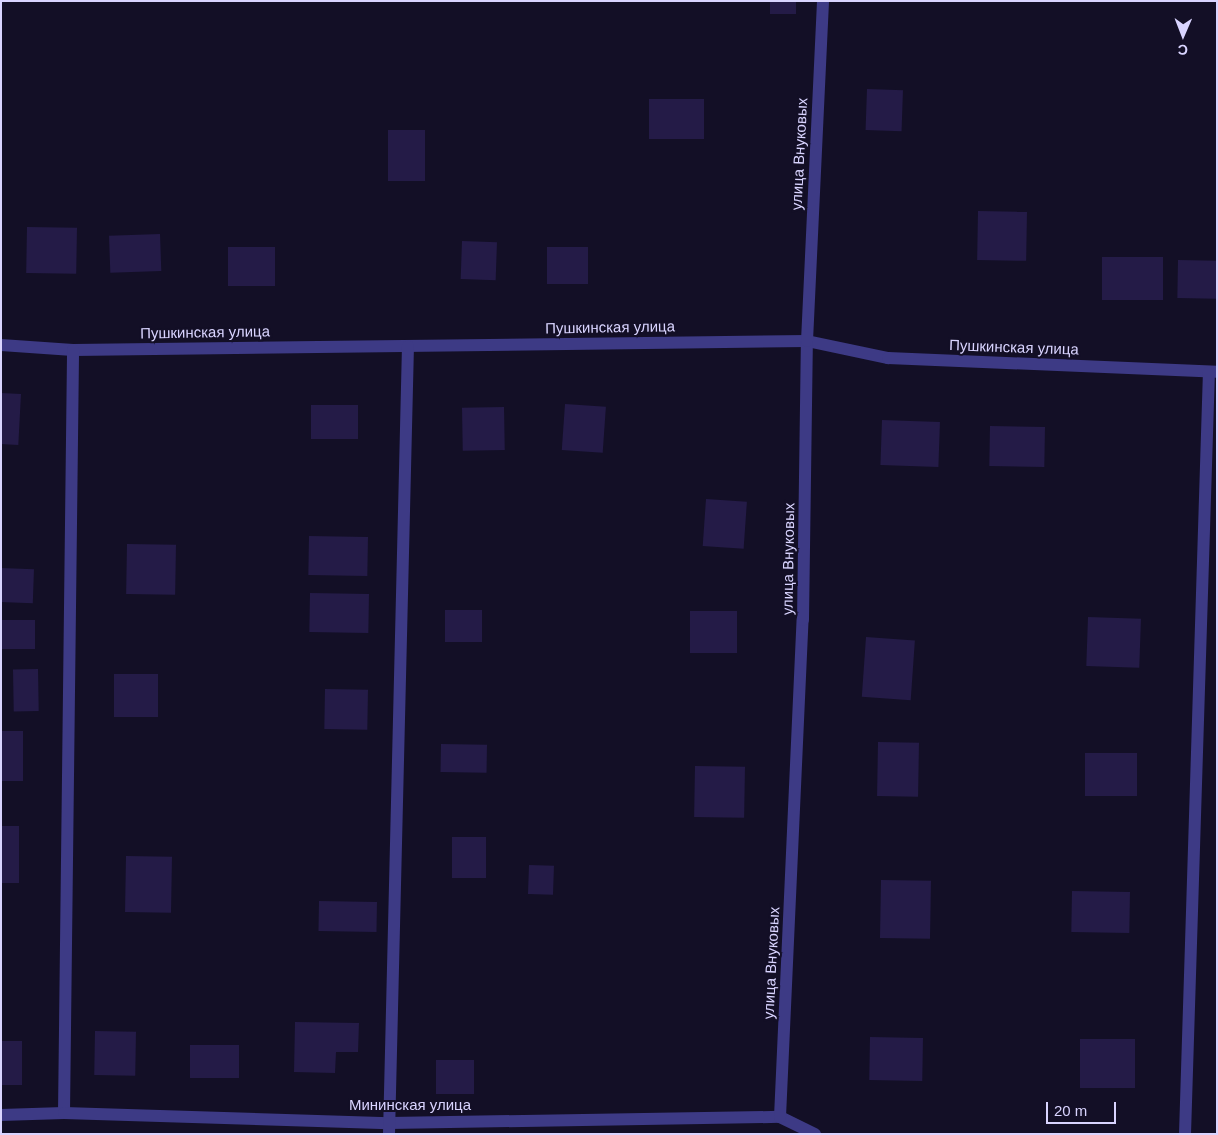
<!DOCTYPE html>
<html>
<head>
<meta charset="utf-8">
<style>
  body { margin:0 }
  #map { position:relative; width:1218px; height:1135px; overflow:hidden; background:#130f26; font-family:Helvetica,sans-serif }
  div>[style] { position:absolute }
  .building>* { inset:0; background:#241b47; transform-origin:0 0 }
  .minor>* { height:12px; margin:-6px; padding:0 6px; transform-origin:6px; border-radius:6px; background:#3d3a85 }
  span { translate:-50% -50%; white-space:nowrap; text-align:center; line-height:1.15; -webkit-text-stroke:4px #130f26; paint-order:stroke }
  .street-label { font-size:15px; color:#d9d4ff }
  .frame { position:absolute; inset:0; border:2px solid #d9d4ff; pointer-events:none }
  .north { position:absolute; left:1158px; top:10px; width:50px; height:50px; -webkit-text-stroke:4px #130f26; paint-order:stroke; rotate:181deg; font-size:14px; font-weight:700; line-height:20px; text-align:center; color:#d9d4ff }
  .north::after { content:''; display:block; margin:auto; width:18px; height:22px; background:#d9d4ff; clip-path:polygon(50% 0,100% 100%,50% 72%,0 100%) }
  .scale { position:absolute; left:1046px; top:1102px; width:70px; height:22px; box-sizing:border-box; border:2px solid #d9d4ff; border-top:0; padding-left:6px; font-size:15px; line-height:18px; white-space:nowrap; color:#d9d4ff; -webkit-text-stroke:4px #130f26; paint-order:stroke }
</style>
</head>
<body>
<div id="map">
  <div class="building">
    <div style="left:770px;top:1px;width:26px;height:13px"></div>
    <div style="left:867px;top:89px;width:36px;height:41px;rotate:2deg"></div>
    <div style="left:649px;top:99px;width:55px;height:40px"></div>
    <div style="left:388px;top:130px;width:37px;height:51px"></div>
    <div style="left:978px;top:211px;width:49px;height:49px;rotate:1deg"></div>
    <div style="left:27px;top:227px;width:50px;height:46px;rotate:1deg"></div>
    <div style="left:160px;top:234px;width:37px;height:51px;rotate:88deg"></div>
    <div style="left:462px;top:241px;width:35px;height:38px;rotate:2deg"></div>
    <div style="left:228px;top:247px;width:47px;height:39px"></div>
    <div style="left:547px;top:247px;width:41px;height:37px"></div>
    <div style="left:1102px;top:257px;width:61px;height:43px"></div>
    <div style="left:1178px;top:260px;width:39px;height:38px;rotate:1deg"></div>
    <div style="left:1px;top:393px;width:20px;height:51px;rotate:3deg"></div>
    <div style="left:565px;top:404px;width:41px;height:46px;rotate:4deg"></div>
    <div style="left:358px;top:405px;width:34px;height:47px;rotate:90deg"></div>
    <div style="left:504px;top:407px;width:43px;height:42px;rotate:89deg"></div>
    <div style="left:882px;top:420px;width:58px;height:45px;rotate:2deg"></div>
    <div style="left:990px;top:426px;width:55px;height:40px;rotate:1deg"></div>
    <div style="left:706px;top:499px;width:41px;height:47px;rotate:4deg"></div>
    <div style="left:309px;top:536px;width:59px;height:39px;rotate:1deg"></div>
    <div style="left:127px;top:544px;width:49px;height:50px;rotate:1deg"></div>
    <div style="left:1px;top:568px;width:33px;height:34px;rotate:2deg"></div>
    <div style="left:310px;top:593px;width:59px;height:39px;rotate:1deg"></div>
    <div style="left:445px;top:610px;width:37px;height:32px"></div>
    <div style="left:690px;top:611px;width:47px;height:42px"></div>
    <div style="left:1088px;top:617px;width:53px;height:49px;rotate:2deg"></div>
    <div style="left:1px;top:620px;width:34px;height:29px"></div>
    <div style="left:866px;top:637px;width:49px;height:60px;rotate:4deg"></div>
    <div style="left:38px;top:669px;width:42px;height:25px;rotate:89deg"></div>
    <div style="left:114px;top:674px;width:44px;height:43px"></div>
    <div style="left:325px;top:689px;width:43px;height:40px;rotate:1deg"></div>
    <div style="left:1px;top:731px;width:22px;height:50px"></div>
    <div style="left:878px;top:742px;width:41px;height:54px;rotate:1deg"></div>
    <div style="left:441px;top:744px;width:46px;height:28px;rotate:1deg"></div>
    <div style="left:1085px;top:753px;width:52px;height:43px"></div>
    <div style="left:695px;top:766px;width:50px;height:51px;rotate:1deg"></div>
    <div style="left:1px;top:826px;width:18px;height:57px"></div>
    <div style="left:452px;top:837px;width:34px;height:41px"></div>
    <div style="left:126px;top:856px;width:46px;height:56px;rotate:1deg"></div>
    <div style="left:529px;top:865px;width:25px;height:29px;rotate:2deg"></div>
    <div style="left:881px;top:880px;width:50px;height:58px;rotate:1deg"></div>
    <div style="left:1072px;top:891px;width:58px;height:41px;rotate:1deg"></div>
    <div style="left:319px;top:901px;width:58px;height:30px;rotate:1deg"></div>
    <div style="clip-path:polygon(295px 1022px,359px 1023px,358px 1052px,336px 1052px,335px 1073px,294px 1072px)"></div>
    <div style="left:95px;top:1031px;width:41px;height:44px;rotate:1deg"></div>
    <div style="left:870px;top:1037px;width:53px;height:43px;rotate:1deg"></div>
    <div style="left:1080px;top:1039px;width:55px;height:49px"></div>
    <div style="left:1px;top:1041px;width:21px;height:44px"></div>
    <div style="left:190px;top:1045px;width:49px;height:33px"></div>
    <div style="left:436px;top:1060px;width:38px;height:34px"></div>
  </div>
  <div class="minor">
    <div style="left:1px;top:345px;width:72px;rotate:4deg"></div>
    <div style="left:73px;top:350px;width:734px;rotate:-0.7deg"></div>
    <div style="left:807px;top:341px;width:83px;rotate:11.9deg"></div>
    <div style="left:888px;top:358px;width:329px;rotate:2.4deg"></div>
    <div style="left:64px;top:1113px;width:763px;rotate:-89.32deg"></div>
    <div style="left:1px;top:1115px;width:63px;rotate:-1.8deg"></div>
    <div style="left:64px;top:1113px;width:325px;rotate:1.8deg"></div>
    <div style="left:389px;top:1123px;width:391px;rotate:-0.9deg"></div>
    <div style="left:780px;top:1117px;width:39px;rotate:26deg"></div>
    <div style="left:780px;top:1117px;width:498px;rotate:-87.4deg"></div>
    <div style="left:803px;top:620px;width:279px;rotate:-89.2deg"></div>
    <div style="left:807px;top:341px;width:340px;rotate:-87.3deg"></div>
    <div style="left:389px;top:1134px;width:788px;rotate:-88.62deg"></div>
    <div style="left:1185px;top:1134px;width:762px;rotate:-88.2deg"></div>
  </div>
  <div class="street-label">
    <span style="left:799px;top:154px;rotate:-87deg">улица Внуковых</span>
    <span style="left:610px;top:327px;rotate:-1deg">Пушкинская улица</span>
    <span style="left:205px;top:332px;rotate:-1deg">Пушкинская улица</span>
    <span style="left:1014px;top:347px;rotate:2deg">Пушкинская улица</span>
    <span style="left:788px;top:559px;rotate:-89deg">улица Внуковых</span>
    <span style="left:771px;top:963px;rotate:-87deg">улица Внуковых</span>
    <span style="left:410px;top:1105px">Мининская улица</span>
  </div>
  <div class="frame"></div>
  <div class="north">С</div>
  <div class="scale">20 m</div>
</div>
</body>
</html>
